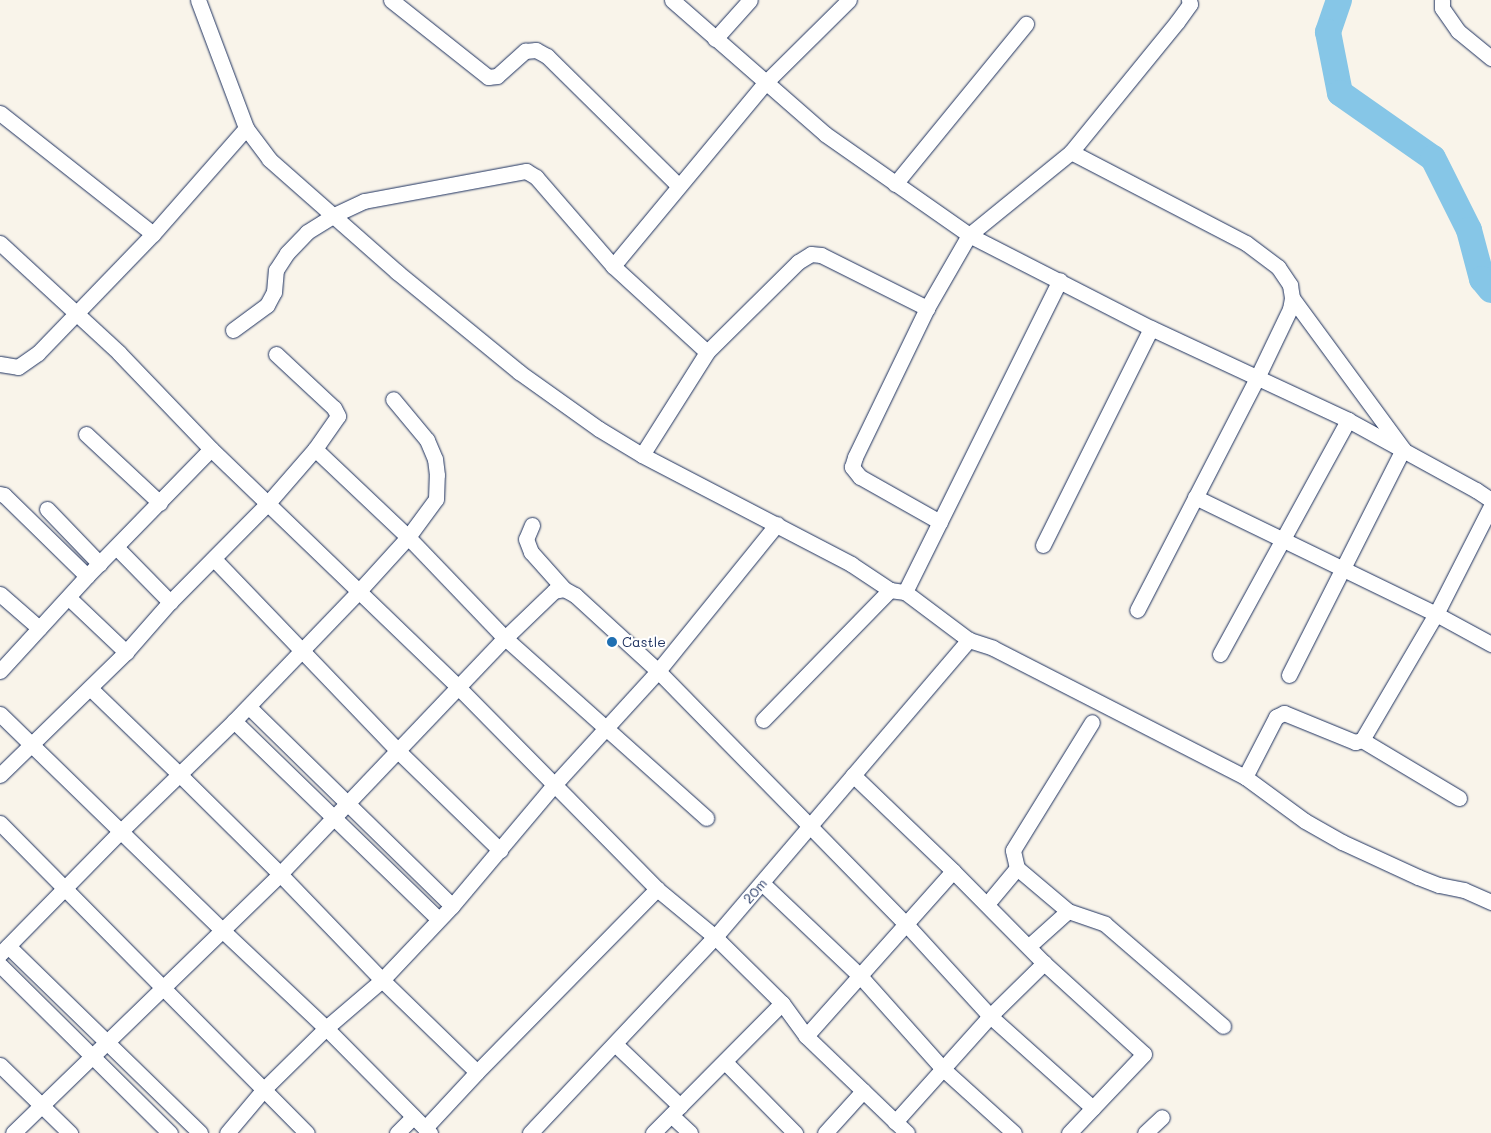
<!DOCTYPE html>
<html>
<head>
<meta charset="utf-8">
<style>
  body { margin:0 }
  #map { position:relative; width:1491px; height:1133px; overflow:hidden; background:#f9f4ea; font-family:Mali,sans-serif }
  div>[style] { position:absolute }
  .river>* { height:26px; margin:-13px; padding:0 13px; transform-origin:13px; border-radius:13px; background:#86c6e7 }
  .roads { filter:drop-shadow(0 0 1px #1b2f5e) drop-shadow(0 0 1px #1b2f5e) }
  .minor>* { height:15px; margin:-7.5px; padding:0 7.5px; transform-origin:7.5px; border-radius:7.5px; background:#fff }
  .dots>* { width:14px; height:14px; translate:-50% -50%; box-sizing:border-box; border:2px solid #fff; border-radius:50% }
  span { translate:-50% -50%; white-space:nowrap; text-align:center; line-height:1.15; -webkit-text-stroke:4px #fff; paint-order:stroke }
  .poi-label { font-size:14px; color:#1b2f5e }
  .left { translate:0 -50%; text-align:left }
  .street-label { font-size:14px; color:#1b2f5e }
</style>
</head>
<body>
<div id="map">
  <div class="river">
    <div style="left:1339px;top:0;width:34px;rotate:109deg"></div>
    <div style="left:1328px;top:32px;width:62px;rotate:78.9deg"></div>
    <div style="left:1340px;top:93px;width:113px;rotate:35deg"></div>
    <div style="left:1433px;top:158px;width:80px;rotate:63.4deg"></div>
    <div style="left:1469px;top:230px;width:51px;rotate:75.1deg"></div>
    <div style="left:1482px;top:279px;width:14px;rotate:51deg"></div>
  </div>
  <div class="roads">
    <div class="minor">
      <div style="left:198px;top:0;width:137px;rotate:69.4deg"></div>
      <div style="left:246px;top:128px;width:39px;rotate:53deg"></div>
      <div style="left:269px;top:159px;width:171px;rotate:41.4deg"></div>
      <div style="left:397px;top:272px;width:158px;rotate:39.3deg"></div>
      <div style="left:519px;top:372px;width:98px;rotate:35.5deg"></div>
      <div style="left:599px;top:429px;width:50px;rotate:31.2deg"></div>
      <div style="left:642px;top:455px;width:236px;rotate:27.5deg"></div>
      <div style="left:851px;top:564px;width:47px;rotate:33.7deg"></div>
      <div style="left:890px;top:590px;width:15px;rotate:8deg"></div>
      <div style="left:905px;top:592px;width:80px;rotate:36.9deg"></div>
      <div style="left:969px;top:640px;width:25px;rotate:18deg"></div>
      <div style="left:993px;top:648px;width:283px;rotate:27.1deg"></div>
      <div style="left:1245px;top:777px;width:74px;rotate:36.3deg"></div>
      <div style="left:1305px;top:821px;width:43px;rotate:29.6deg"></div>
      <div style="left:1342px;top:842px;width:84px;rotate:24.7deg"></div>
      <div style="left:1418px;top:877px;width:22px;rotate:21deg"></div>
      <div style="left:1439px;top:885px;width:25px;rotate:11deg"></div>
      <div style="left:1464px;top:890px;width:30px;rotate:24deg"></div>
      <div style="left:391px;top:0;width:124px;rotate:38.4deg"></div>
      <div style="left:488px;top:77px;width:9px;rotate:-6deg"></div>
      <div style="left:497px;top:76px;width:38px;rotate:-42deg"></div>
      <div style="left:525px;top:51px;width:11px;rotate:-5deg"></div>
      <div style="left:536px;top:50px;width:13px;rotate:29deg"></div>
      <div style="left:547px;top:56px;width:185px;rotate:44.6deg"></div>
      <div style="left:672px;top:0;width:203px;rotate:41.2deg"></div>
      <div style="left:825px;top:134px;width:176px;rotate:35deg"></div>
      <div style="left:969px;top:235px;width:204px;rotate:27.1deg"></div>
      <div style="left:1151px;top:328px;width:217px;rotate:25deg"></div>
      <div style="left:1348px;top:420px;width:146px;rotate:28.7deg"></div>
      <div style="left:1476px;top:490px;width:18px;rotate:34deg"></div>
      <div style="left:1442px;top:0;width:8px;rotate:90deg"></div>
      <div style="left:1442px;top:8px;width:28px;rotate:55deg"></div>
      <div style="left:1458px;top:31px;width:43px;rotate:39.3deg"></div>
      <div style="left:715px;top:39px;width:52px;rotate:-48.1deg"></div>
      <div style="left:0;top:113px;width:195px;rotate:38.3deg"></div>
      <div style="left:1071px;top:152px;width:197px;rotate:27.5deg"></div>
      <div style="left:1246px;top:243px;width:40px;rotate:37deg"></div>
      <div style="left:1278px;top:267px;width:22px;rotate:56deg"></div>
      <div style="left:1290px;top:285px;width:13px;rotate:81deg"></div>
      <div style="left:1292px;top:298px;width:11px;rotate:100deg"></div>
      <div style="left:1290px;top:309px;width:76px;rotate:115.6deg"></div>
      <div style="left:1257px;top:378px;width:261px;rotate:117.3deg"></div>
      <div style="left:895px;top:184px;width:207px;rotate:-50.7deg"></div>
      <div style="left:0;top:243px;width:162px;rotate:42.7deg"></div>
      <div style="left:119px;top:353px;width:133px;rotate:46.2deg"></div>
      <div style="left:211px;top:449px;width:343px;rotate:43.9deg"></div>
      <div style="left:458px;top:687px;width:284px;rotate:45.4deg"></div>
      <div style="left:657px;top:889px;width:75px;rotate:39.6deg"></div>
      <div style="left:715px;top:937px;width:94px;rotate:44.6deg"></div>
      <div style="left:782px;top:1003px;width:41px;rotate:54deg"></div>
      <div style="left:806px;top:1036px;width:140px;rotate:43.8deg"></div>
      <div style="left:613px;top:266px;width:238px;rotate:-50.3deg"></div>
      <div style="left:765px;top:83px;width:118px;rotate:-44.7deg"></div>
      <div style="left:233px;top:330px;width:42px;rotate:-36.3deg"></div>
      <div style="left:267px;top:305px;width:15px;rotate:-62deg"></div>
      <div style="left:274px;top:292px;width:22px;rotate:-85deg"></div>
      <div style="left:276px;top:270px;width:20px;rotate:-57deg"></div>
      <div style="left:287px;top:253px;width:29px;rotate:-46deg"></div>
      <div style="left:307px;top:232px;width:32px;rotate:-32deg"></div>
      <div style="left:334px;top:215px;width:33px;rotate:-25deg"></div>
      <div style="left:364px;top:201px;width:165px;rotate:-10.5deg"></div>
      <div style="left:526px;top:171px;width:12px;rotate:31deg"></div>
      <div style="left:536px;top:177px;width:118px;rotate:49.1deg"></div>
      <div style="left:613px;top:266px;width:127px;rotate:42.5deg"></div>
      <div style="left:276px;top:354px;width:79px;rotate:43deg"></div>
      <div style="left:334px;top:408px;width:9px;rotate:63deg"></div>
      <div style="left:338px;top:416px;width:40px;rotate:124.9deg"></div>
      <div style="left:0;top:364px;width:18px;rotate:9deg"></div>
      <div style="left:18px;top:367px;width:24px;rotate:-35deg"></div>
      <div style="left:38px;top:353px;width:165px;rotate:-46deg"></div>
      <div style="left:153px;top:234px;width:141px;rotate:-48.7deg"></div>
      <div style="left:86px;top:434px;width:101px;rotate:43deg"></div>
      <div style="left:642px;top:455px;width:122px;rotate:-57.7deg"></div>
      <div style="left:707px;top:352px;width:128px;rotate:-44.7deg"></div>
      <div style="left:798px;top:262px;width:15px;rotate:-32deg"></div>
      <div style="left:811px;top:254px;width:10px;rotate:6deg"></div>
      <div style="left:821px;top:255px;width:119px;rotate:26.6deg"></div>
      <div style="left:0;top:494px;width:4px;rotate:14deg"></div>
      <div style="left:4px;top:495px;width:116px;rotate:44.3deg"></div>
      <div style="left:1195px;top:497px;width:268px;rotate:25.9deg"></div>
      <div style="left:1436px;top:614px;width:63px;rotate:28.6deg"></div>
      <div style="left:47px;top:509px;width:76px;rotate:46.1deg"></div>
      <div style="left:940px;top:522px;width:92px;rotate:-150.6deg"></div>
      <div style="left:860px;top:477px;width:13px;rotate:-129deg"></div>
      <div style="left:852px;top:467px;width:10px;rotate:-73deg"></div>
      <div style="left:855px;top:457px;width:165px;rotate:-64.2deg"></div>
      <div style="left:927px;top:308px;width:84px;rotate:-60.1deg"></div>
      <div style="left:969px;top:235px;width:132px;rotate:-39.1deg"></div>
      <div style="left:1071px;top:152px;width:168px;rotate:-50.8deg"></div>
      <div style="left:1177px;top:22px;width:22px;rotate:-54deg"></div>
      <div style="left:1190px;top:4px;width:4px;rotate:-104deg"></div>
      <div style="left:532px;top:525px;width:15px;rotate:113deg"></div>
      <div style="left:526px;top:539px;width:14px;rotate:69deg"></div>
      <div style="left:531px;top:552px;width:50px;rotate:48.3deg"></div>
      <div style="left:564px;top:589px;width:13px;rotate:29deg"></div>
      <div style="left:575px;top:595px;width:113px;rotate:42.5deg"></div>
      <div style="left:658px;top:671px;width:353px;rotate:45.6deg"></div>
      <div style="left:905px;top:923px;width:126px;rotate:47.6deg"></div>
      <div style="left:990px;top:1016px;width:138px;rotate:41.8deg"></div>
      <div style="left:1043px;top:545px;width:242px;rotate:-63.5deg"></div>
      <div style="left:117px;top:548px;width:76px;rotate:45.5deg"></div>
      <div style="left:214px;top:559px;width:265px;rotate:46.2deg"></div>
      <div style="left:397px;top:750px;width:144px;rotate:44.2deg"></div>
      <div style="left:905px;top:592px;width:348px;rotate:-63.6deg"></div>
      <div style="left:0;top:594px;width:52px;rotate:41.1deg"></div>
      <div style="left:69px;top:598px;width:79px;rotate:43.5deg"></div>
      <div style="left:1220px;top:654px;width:267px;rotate:-61.3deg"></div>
      <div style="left:0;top:671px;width:129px;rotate:-47.5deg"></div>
      <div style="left:87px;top:576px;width:177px;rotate:-45.7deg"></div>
      <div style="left:1289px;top:675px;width:253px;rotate:-63.2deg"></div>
      <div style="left:1403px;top:449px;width:187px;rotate:-126.3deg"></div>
      <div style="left:90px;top:688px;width:125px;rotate:44deg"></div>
      <div style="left:180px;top:775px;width:141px;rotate:44.7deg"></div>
      <div style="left:280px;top:874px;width:147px;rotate:46.1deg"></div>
      <div style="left:382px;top:980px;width:132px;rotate:44.1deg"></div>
      <div style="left:249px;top:707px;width:284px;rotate:44.4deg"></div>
      <div style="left:0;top:714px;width:311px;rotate:44.2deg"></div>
      <div style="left:223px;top:931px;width:141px;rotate:43.3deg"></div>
      <div style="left:326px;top:1028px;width:148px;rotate:45.3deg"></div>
      <div style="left:763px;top:720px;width:182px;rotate:-45.7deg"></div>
      <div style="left:234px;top:721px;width:284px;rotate:44.1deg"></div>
      <div style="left:1362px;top:740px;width:113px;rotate:30.9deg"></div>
      <div style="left:0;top:775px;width:176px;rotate:-44.3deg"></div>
      <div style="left:126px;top:652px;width:67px;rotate:-48.7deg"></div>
      <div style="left:170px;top:602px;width:139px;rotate:-45.3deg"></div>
      <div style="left:268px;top:503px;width:72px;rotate:-49deg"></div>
      <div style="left:315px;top:449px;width:128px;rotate:43.4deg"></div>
      <div style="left:408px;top:537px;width:140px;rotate:46.2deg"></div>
      <div style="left:505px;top:638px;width:270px;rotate:41.8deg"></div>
      <div style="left:853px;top:775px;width:139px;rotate:43.8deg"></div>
      <div style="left:953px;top:871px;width:129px;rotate:45.3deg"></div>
      <div style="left:1044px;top:963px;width:135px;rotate:42.3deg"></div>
      <div style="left:1144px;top:1054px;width:109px;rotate:133.5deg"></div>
      <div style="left:1245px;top:777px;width:68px;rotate:-62.7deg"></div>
      <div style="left:1276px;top:717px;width:9px;rotate:-27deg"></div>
      <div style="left:1284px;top:713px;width:77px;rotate:22.2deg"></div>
      <div style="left:1355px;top:742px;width:7px;rotate:-16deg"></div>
      <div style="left:1362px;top:740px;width:146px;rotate:-59.6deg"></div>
      <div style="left:1436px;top:614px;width:121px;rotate:-63deg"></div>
      <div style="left:0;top:823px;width:436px;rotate:45.3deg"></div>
      <div style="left:1017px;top:868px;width:67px;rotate:40.1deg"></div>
      <div style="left:762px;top:883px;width:137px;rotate:43.5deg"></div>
      <div style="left:861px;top:977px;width:122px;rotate:48.3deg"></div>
      <div style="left:942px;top:1068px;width:97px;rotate:42.1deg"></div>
      <div style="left:987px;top:904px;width:47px;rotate:-50.2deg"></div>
      <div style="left:1017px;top:868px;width:18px;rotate:-103deg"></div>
      <div style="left:1013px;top:850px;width:150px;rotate:-58.3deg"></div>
      <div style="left:8px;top:946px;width:268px;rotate:44.2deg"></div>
      <div style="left:1029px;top:946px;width:52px;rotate:-41.9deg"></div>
      <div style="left:1068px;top:911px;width:39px;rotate:19deg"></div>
      <div style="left:1105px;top:924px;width:156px;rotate:40.8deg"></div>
      <div style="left:0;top:954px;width:173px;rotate:-45.5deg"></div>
      <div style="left:121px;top:831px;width:158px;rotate:-44.2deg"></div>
      <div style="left:234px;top:721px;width:180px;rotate:-46.1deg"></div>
      <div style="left:359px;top:591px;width:73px;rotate:-47.8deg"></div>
      <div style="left:408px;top:537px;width:47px;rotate:-53.6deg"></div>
      <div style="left:436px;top:499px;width:24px;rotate:-88deg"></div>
      <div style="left:437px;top:475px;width:16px;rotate:-97deg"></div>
      <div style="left:435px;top:459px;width:21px;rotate:-113deg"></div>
      <div style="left:427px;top:440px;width:53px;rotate:-129.7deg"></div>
      <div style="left:0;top:965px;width:239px;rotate:44.7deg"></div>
      <div style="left:806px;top:1036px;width:221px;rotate:-48.3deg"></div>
      <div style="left:615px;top:1044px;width:90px;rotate:43.6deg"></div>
      <div style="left:725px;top:1062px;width:100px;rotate:45.4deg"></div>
      <div style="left:0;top:1065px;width:98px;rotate:44.2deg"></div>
      <div style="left:671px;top:1115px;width:26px;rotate:43deg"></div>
      <div style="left:895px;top:1122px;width:142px;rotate:-48.1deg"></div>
      <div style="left:990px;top:1016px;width:76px;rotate:-44.5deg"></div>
      <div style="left:425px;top:1128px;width:76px;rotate:-47.1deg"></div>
      <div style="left:477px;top:1072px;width:257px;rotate:-45.5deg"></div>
      <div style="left:13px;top:1133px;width:372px;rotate:-44.1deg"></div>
      <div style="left:280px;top:874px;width:326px;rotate:-46.4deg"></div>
      <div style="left:505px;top:638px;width:68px;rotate:-43.8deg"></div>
      <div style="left:554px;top:591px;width:10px;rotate:-11deg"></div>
      <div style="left:227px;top:1133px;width:57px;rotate:-49.9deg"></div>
      <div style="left:264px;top:1089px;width:87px;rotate:-44.5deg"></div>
      <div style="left:326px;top:1028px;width:74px;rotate:-40.6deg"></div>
      <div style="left:382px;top:980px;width:102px;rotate:-46.6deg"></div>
      <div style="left:452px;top:906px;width:158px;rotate:-49.9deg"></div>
      <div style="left:554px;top:785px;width:154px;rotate:-47.6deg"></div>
      <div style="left:658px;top:671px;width:189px;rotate:-51deg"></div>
      <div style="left:397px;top:1133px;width:23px;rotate:-45deg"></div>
      <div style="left:530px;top:1133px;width:270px;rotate:-46.7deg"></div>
      <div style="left:715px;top:937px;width:391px;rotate:-49.5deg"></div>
      <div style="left:653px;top:1133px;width:183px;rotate:-45.2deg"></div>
      <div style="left:825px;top:1133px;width:57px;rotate:-47.9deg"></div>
      <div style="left:1145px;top:1133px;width:23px;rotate:-43deg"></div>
    </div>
  </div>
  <div class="dots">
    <div style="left:612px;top:642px;background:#1f6fb2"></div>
  </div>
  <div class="poi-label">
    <span class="left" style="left:622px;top:642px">Castle</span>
  </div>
  <div class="street-label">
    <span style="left:755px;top:891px;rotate:-49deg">20m</span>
  </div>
</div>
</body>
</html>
